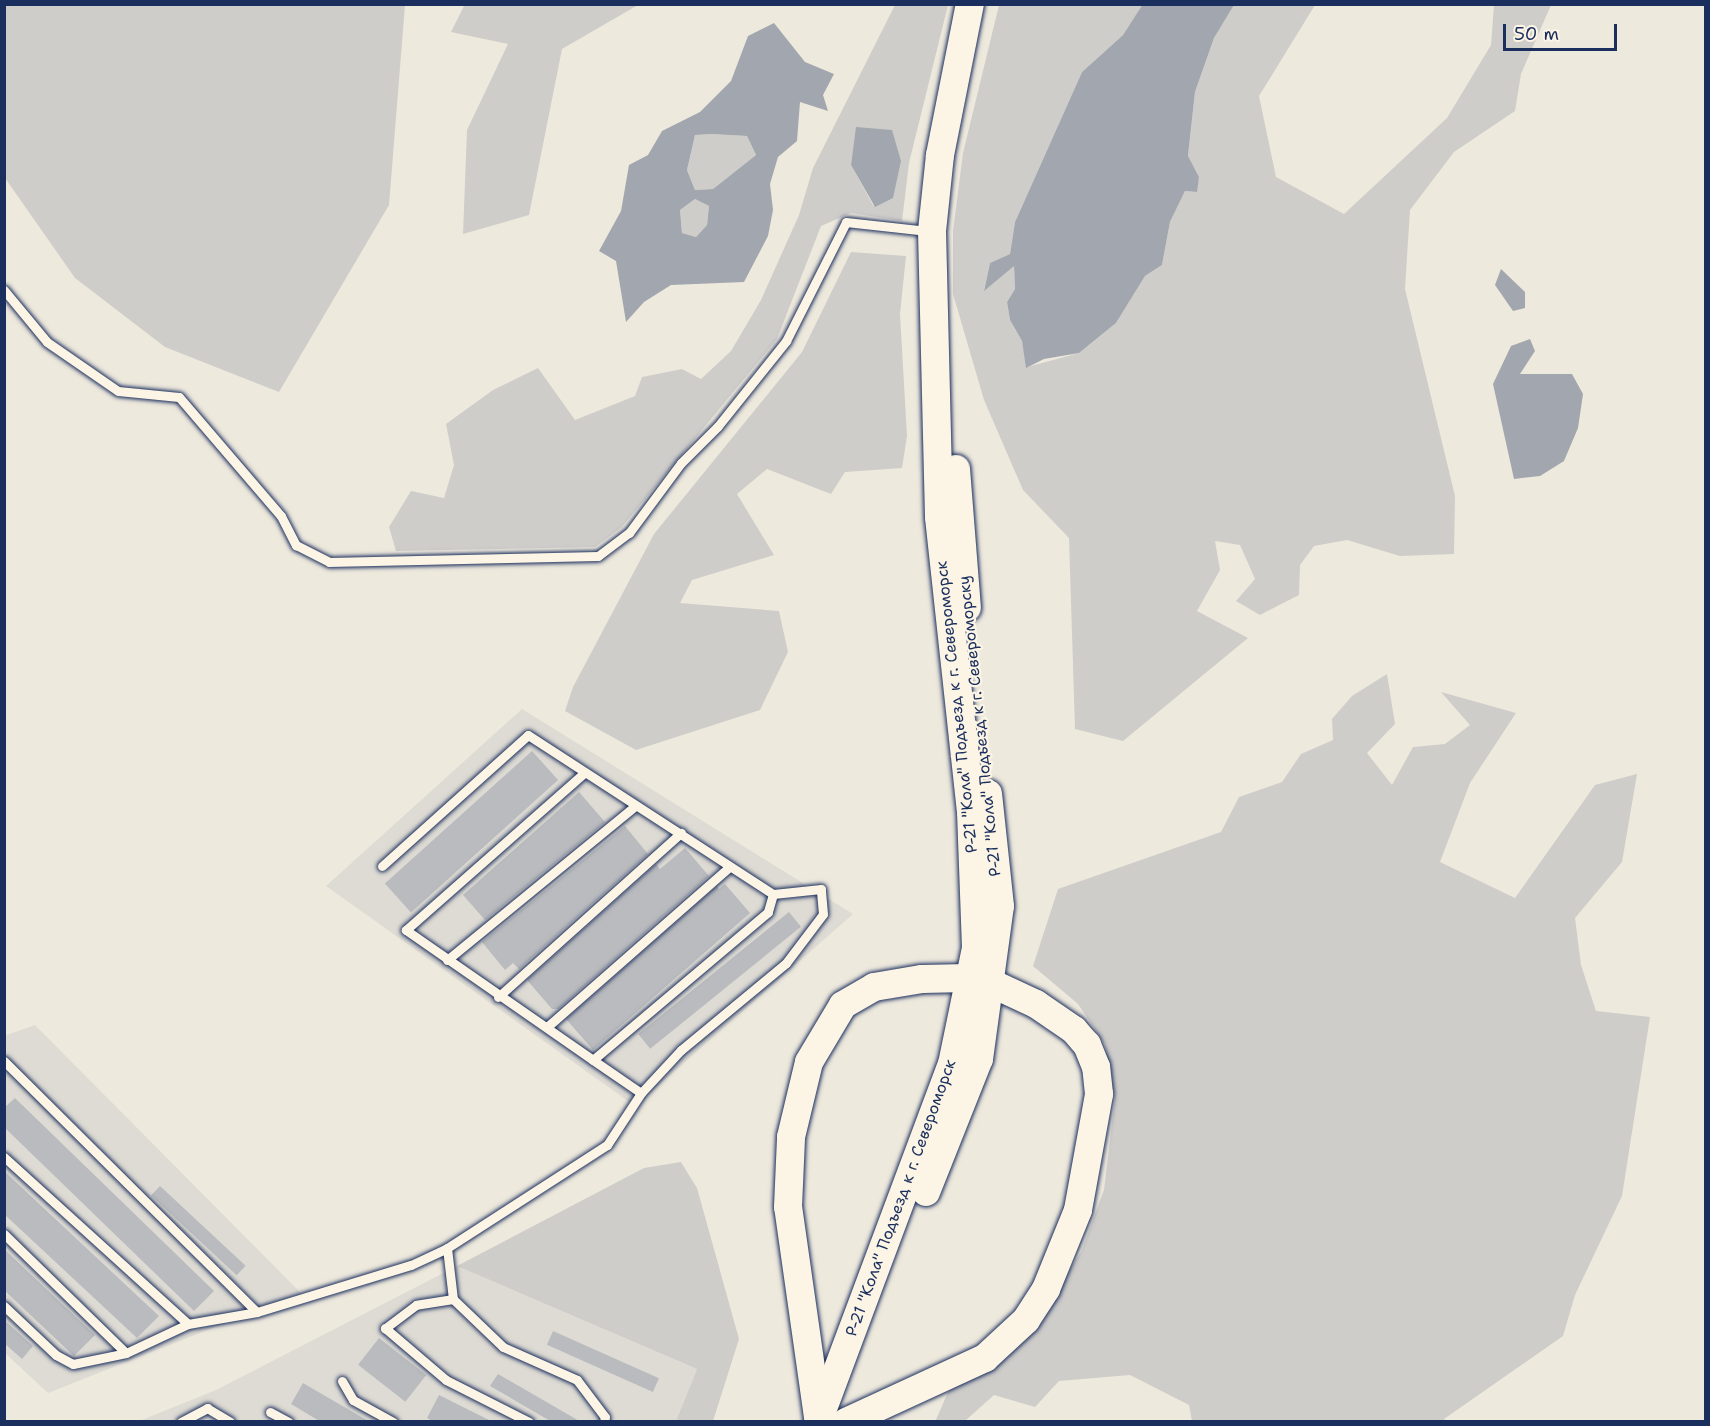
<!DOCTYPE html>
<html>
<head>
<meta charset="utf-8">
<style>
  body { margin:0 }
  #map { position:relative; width:1710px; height:1426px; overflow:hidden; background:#eee9dd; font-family:"Shantell Sans",sans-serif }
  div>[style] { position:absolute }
  .built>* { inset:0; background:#dedbd4 }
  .green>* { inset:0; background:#cfcdca }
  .water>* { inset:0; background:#a2a7af }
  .building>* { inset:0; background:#babbbe; transform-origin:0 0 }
  .roads { filter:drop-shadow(0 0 2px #1b2f5e) drop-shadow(0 0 2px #1b2f5e) }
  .service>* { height:9px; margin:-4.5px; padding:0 4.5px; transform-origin:4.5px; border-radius:4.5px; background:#fcf5e5 }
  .primary>* { height:28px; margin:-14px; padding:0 14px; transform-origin:14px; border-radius:14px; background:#fcf5e5 }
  span { translate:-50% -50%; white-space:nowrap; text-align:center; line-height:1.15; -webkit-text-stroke:4.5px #fcf5e5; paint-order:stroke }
  .street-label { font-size:16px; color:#1b2f5e }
  .frame { position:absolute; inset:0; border:6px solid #1b2f5e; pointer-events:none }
  .scale { position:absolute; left:1503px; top:24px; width:114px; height:27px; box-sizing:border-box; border:3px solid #1b2f5e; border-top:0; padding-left:8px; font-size:18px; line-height:21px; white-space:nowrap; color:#1b2f5e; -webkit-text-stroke:4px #fcf5e5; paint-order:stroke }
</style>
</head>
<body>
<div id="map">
  <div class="built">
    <div style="clip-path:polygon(522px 709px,853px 914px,635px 1106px,326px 886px)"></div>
    <div style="clip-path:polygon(35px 1025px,301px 1293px,48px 1393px,5px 1353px,4px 1036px)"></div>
    <div style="clip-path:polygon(457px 1266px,697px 1369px,676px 1421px,137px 1422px,216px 1390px)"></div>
  </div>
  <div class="green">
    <div style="clip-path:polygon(465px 4px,638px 5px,562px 49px,529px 215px,463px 234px,467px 130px,508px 44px,451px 32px)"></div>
    <div style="clip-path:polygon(4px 5px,405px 5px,389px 205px,279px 392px,165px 347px,75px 278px,5px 178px)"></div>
    <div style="clip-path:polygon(evenodd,895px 5px,948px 5px,909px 163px,902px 221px,851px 213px,821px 226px,777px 339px,621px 528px,595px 547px,396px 551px,389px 527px,411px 491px,444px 498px,454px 465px,446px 424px,493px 390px,538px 368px,575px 420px,635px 396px,642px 377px,682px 369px,701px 379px,731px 351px,761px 300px,799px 215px,813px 168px,895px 5px,857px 127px,874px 207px,851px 165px,857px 127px)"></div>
    <div style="clip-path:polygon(999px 5px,1143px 5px,1123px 35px,1082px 72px,1015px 222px,1010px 254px,990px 263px,984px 290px,1014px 265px,1015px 289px,1007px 302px,1010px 320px,1022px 341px,1027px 367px,1079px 353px,1116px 323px,1145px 276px,1162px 265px,1170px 222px,1185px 191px,1196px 192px,1199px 177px,1188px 157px,1195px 92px,1214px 38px,1234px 5px,1315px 5px,1259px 96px,1276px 177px,1344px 214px,1447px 118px,1491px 45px,1494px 5px,1551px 5px,1521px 74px,1515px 111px,1454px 152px,1410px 210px,1405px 289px,1455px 496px,1454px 554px,1400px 556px,1347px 540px,1314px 546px,1300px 565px,1299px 595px,1260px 615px,1236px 601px,1255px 579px,1240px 545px,1215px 541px,1220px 570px,1197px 611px,1248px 638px,1123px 741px,1075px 729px,1069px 538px,1023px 490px,984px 400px,953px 294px,953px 231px,963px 153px)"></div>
    <div style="clip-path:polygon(712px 134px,747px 136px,756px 155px,713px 189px,695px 190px,687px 170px,695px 135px)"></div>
    <div style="clip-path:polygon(695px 199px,709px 206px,707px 225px,696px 237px,682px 233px,680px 210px)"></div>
    <div style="clip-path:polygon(851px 252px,906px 256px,900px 314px,907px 436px,902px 468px,845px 472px,831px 494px,767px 469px,737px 494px,774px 555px,692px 580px,680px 603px,779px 611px,788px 652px,760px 710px,636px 750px,565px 711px,573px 687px,654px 534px,802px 352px)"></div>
    <div style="clip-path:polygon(1387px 674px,1395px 724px,1367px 753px,1392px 785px,1413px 747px,1445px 744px,1470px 725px,1441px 692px,1516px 713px,1470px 783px,1440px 862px,1515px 898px,1595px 785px,1637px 774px,1622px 862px,1575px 918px,1581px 965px,1596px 1011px,1650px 1017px,1622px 1196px,1575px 1295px,1563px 1336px,1444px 1419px,1446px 1421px,1192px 1421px,1189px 1405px,1130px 1375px,1059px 1381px,1035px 1407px,994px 1395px,965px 1421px,935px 1422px,948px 1392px,1030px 1333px,1081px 1252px,1104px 1190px,1115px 1098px,1105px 1044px,1078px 1004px,1033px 966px,1058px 889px,1221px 832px,1239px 797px,1282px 782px,1301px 754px,1333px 740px,1332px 719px,1352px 696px)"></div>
    <div style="clip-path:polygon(681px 1162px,697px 1188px,739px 1339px,713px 1421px,676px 1421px,697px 1369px,457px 1266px,644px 1168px)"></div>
  </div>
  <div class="water">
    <div style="clip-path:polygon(1143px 4px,1234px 5px,1214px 38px,1195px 92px,1188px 156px,1199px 177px,1197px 192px,1185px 191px,1170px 222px,1162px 265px,1145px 276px,1116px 323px,1079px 353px,1044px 359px,1026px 368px,1022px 341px,1010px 320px,1007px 302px,1015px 289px,1014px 266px,984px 291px,990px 263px,1010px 254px,1015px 222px,1082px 72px,1123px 35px)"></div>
    <div style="clip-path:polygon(evenodd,774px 23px,805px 62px,834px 74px,823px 95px,828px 111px,800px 102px,797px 141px,778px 157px,770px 184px,773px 210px,768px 236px,744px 282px,671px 285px,644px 302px,626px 322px,616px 261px,599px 251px,621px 211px,629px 165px,648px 155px,662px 131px,700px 112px,731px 81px,748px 36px,774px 23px,712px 134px,747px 136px,756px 155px,713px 189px,695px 190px,687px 170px,695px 135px,712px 134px,774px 23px,695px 199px,709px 206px,707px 225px,696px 237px,682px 233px,680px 210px,695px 199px)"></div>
    <div style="clip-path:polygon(856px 127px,892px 130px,901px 161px,893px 198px,875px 207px,851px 165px)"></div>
    <div style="clip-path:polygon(1501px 269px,1525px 292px,1525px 308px,1513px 311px,1495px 285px)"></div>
    <div style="clip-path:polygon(1530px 339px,1535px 351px,1520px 374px,1572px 374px,1583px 394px,1578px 428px,1564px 461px,1540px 476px,1514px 479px,1493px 384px,1511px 346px)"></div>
  </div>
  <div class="building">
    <div style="left:532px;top:751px;width:39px;height:198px;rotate:48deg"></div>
    <div style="clip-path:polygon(579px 792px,605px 822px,485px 920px,463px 895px)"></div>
    <div style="clip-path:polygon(625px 826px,648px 854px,519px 969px,513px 963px,505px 970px,482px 942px)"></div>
    <div style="clip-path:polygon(685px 848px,709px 876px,558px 1009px,552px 1009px,527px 980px,656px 864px,660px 869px)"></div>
    <div style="clip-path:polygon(725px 884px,750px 913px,593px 1050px,566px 1019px,717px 886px,719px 889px)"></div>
    <div style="left:789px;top:912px;width:19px;height:194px;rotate:51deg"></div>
    <div style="clip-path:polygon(15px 1098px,214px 1291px,194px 1311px,4px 1127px,4px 1108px)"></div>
    <div style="clip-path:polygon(4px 1171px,159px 1316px,137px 1338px,4px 1214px)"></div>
    <div style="left:160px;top:1186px;width:117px;height:13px;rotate:43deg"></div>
    <div style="clip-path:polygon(4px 1249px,95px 1335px,74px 1356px,4px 1290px)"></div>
    <div style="clip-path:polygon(4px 1320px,33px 1346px,22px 1359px,4px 1343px)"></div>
    <div style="left:553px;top:1331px;width:116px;height:15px;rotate:24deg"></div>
    <div style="left:379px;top:1338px;width:60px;height:34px;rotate:38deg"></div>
    <div style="clip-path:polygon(498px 1374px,581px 1422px,552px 1422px,490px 1386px)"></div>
    <div style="clip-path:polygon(303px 1383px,370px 1422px,321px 1422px,291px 1404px)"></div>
    <div style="clip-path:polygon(439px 1395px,493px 1422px,434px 1422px,427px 1418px)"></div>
  </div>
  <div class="roads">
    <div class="service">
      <div style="left:4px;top:290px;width:67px;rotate:50.4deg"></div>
      <div style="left:47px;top:342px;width:86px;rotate:34.6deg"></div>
      <div style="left:118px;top:391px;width:61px;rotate:5.6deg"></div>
      <div style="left:179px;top:397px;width:157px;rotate:49.4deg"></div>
      <div style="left:281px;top:516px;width:33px;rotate:63deg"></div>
      <div style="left:296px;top:545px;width:37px;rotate:27deg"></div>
      <div style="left:329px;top:562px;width:269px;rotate:-1.3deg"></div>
      <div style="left:598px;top:556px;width:39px;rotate:-37deg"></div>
      <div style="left:629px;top:533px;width:87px;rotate:-53.4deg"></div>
      <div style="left:681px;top:463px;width:52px;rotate:-45deg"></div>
      <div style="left:718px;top:426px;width:109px;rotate:-51.3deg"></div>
      <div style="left:786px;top:341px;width:133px;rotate:-63.2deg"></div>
      <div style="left:846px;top:222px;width:82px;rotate:6.3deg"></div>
      <div style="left:382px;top:866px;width:196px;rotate:-41.9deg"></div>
      <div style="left:528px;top:735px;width:292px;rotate:33deg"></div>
      <div style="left:447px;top:960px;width:243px;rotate:-39.3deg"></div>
      <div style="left:498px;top:997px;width:246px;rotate:-41.9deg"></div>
      <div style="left:547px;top:1027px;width:242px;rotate:-41.3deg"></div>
      <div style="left:593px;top:1060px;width:58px;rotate:34.5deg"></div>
      <div style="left:4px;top:1061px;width:356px;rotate:44.8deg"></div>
      <div style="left:4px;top:1157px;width:248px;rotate:42.2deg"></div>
      <div style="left:4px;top:1234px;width:170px;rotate:44.3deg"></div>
      <div style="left:447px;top:1248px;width:51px;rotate:83.3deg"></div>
      <div style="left:453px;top:1299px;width:69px;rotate:43.8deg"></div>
      <div style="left:503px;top:1347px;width:81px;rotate:24deg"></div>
      <div style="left:577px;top:1380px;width:46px;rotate:52.9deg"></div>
      <div style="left:605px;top:1417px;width:5px;rotate:101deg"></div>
      <div style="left:453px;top:1299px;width:37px;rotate:171deg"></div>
      <div style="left:416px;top:1305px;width:39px;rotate:143deg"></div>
      <div style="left:385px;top:1328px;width:80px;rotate:40.4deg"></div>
      <div style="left:446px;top:1380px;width:93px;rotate:26.8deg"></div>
      <div style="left:4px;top:1306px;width:71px;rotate:43.3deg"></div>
      <div style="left:56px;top:1355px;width:19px;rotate:28deg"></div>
      <div style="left:73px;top:1364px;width:54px;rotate:-11.7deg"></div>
      <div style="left:126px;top:1353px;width:68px;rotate:-25.1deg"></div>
      <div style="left:188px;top:1324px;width:70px;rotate:-9.9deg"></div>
      <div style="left:257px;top:1312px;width:161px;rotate:-17deg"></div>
      <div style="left:411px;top:1265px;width:40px;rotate:-25deg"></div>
      <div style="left:447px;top:1248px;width:190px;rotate:-32.8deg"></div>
      <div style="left:607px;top:1145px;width:62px;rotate:-56.8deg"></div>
      <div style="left:641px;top:1093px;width:59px;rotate:-47.1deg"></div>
      <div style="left:681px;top:1050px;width:136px;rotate:-39.6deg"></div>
      <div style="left:786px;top:963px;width:61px;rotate:-52.9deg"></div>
      <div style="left:823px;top:914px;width:25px;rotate:-95deg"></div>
      <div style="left:821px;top:889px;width:48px;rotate:174.1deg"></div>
      <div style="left:773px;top:894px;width:19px;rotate:106deg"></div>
      <div style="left:768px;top:912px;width:229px;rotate:139.8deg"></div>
      <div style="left:593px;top:1060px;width:228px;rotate:-145.2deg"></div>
      <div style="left:406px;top:930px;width:236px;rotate:-41.4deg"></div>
      <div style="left:342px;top:1381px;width:22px;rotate:60deg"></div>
      <div style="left:353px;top:1400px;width:46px;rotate:28.8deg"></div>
      <div style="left:270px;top:1412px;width:21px;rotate:28deg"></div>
      <div style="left:181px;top:1422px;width:30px;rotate:-28deg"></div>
      <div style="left:207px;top:1408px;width:27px;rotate:31deg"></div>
    </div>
    <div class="primary">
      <div style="left:956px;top:469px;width:139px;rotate:85.5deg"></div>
      <div style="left:926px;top:1192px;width:143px;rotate:-68.3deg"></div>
      <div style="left:979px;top:1059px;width:154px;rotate:-82.2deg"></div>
      <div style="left:1000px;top:906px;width:113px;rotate:-96.1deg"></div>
      <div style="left:818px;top:1417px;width:212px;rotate:-98.1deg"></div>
      <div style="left:788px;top:1207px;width:70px;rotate:-87.5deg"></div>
      <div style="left:791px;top:1137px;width:77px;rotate:-76.5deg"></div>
      <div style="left:809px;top:1062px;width:66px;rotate:-59.2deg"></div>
      <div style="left:843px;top:1005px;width:36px;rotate:-30deg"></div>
      <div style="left:874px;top:987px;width:49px;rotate:-9.5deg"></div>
      <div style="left:922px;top:979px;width:46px;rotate:-1.2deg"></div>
      <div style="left:818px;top:1422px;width:382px;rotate:-69.5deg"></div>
      <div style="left:952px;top:1064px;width:118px;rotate:-78.3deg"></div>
      <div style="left:976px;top:948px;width:136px;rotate:-92.1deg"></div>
      <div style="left:971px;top:812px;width:297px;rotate:-96.2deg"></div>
      <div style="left:939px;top:517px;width:286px;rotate:-91.4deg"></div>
      <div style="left:932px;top:231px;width:76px;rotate:-84deg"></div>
      <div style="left:940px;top:155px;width:154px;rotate:-78.8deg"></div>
      <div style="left:846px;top:1422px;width:153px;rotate:-24.7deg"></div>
      <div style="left:985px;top:1358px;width:56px;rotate:-42.8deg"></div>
      <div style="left:1026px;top:1320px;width:37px;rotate:-57deg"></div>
      <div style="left:1046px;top:1289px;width:85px;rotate:-67.9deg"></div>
      <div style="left:1078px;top:1210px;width:118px;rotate:-79.7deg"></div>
      <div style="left:1099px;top:1094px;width:27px;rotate:-96deg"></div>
      <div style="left:1096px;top:1067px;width:24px;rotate:-112deg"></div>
      <div style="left:1087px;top:1045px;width:20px;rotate:-131deg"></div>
      <div style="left:1074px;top:1030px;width:46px;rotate:-145.6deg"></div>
      <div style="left:1036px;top:1004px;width:45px;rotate:-155.1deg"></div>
    </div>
  </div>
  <div class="street-label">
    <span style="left:957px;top:707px;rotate:-96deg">Р-21 "Кола" Подъезд к г. Североморск</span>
    <span style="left:980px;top:726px;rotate:-96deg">Р-21 "Кола" Подъезд к г. Североморску</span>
    <span style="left:901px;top:1198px;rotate:-70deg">Р-21 "Кола" Подъезд к г. Североморск</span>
  </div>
  <div class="frame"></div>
  <div class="scale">50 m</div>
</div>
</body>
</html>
